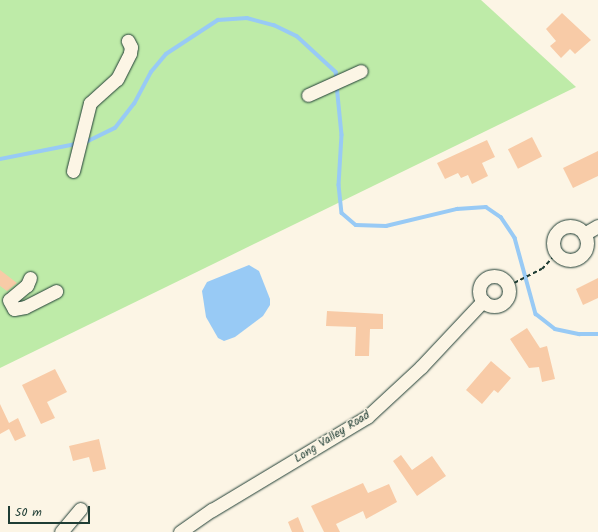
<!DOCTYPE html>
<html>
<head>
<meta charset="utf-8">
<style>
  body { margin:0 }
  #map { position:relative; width:598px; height:532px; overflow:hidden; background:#fcf5e5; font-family:Kalam,sans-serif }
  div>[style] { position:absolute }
  .green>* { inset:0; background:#beeba8 }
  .water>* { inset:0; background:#98caf5 }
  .stream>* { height:3.5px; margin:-1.75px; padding:0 1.75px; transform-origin:1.75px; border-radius:1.75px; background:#98caf5 }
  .building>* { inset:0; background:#f8cba7; transform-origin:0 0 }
  .path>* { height:2px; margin-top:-1px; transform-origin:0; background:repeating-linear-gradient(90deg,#1f3d34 0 4px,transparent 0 7px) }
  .roads { filter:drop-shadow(0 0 1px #1f3d34) drop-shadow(0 0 1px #1f3d34) }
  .minor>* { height:13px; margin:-6.5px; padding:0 6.5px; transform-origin:6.5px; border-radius:6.5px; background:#fcf5e5 }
  .minor>.ring { margin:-6.5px; padding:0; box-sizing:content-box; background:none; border:13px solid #fcf5e5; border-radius:50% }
  span { translate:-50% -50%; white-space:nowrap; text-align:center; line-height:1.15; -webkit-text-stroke:3px #fcf5e5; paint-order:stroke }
  .street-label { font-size:12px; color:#1f3d34 }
  .scale { position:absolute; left:8px; top:506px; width:82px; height:18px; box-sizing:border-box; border:2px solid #1f3d34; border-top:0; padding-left:5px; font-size:12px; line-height:14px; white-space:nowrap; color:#1f3d34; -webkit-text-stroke:3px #fcf5e5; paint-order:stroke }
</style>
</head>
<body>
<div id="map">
  <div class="green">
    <div style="clip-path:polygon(0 0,481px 0,576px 87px,0 368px)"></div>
  </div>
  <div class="water">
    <div style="clip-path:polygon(249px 265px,259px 271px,270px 299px,270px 305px,263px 316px,235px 337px,224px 341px,218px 338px,206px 317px,202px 291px,207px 282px)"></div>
  </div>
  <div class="stream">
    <div style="left:337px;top:85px;width:50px;rotate:84.3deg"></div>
    <div style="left:342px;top:135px;width:50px;rotate:93.4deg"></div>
    <div style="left:339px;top:185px;width:28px;rotate:84deg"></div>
    <div style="left:342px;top:213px;width:18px;rotate:41deg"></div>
    <div style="left:356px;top:225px;width:30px;rotate:2deg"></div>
    <div style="left:386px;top:226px;width:73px;rotate:-13.5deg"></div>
    <div style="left:457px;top:209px;width:29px;rotate:-4deg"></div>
    <div style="left:486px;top:207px;width:18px;rotate:34deg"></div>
    <div style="left:501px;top:217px;width:25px;rotate:56deg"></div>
    <div style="left:515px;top:238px;width:79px;rotate:74.6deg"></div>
    <div style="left:536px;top:314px;width:24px;rotate:38deg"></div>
    <div style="left:555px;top:329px;width:25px;rotate:12deg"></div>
    <div style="left:579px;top:334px;width:19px"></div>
    <div style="left:84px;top:143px;width:34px;rotate:-26deg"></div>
    <div style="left:115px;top:128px;width:31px;rotate:-52deg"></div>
    <div style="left:134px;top:104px;width:36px;rotate:-62deg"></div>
    <div style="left:151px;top:72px;width:23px;rotate:-50deg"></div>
    <div style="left:166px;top:54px;width:62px;rotate:-33.2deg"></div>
    <div style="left:218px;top:20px;width:29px;rotate:-4deg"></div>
    <div style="left:247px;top:18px;width:28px;rotate:15deg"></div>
    <div style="left:274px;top:25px;width:25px;rotate:26deg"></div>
    <div style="left:297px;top:36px;width:53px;rotate:42.7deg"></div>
    <div style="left:336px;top:72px;width:7px;rotate:82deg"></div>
    <div style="left:0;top:159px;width:77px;rotate:-11.2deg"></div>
  </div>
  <div class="building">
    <div style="clip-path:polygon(562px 13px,591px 40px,575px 54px,570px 49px,561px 58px,550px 46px,556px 41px,546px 29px)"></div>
    <div style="left:532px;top:137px;width:22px;height:27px;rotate:63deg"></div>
    <div style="clip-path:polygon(487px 140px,495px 157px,482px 163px,488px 176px,472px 184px,468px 175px,461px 178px,458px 173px,445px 179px,437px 163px)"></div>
    <div style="clip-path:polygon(598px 151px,598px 176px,573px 188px,563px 168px)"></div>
    <div style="clip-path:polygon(0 270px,17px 283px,7px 291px,0 286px)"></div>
    <div style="clip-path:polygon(598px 278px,598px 298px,583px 305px,576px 289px)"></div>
    <div style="clip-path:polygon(327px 311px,383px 314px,383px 329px,370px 329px,369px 356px,355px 356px,356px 327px,326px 326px)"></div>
    <div style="clip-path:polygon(527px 328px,540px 348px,547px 346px,555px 379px,542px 382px,539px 367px,529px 368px,510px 339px)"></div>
    <div style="clip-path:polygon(491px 361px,511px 378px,498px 393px,494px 390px,482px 404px,466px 390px)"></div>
    <div style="clip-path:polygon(55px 369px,67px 392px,47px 402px,55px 418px,41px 424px,22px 385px)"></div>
    <div style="clip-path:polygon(0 404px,9px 423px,18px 418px,26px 436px,15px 441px,9px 429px,0 434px)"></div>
    <div style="clip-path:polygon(99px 439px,106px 469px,93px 472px,89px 457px,73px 461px,69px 446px)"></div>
    <div style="clip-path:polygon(401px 455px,412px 470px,432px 456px,446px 476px,417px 496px,393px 461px)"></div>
    <div style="clip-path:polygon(363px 483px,368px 493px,389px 484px,397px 502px,366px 519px,363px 511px,336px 524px,340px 532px,324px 532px,311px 506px)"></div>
    <div style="clip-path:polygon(298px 517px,304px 532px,292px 532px,288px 522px)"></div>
  </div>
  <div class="path">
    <div style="left:508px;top:286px;width:38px;rotate:-27deg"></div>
    <div style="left:542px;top:269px;width:21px;rotate:-47deg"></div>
  </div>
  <div class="roads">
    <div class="minor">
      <div style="left:308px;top:95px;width:58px;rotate:-24.4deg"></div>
      <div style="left:73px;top:171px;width:70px;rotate:-76deg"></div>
      <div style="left:90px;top:103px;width:36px;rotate:-42deg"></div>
      <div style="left:117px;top:79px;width:29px;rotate:-63deg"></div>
      <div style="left:130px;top:53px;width:6px;rotate:-81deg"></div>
      <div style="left:131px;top:47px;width:7px;rotate:-117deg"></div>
      <div class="ring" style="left:553px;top:226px;width:21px;height:21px"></div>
      <div style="left:584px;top:234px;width:16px;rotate:-30deg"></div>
      <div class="ring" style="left:479px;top:276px;width:17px;height:17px"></div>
      <div style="left:30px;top:278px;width:8px;rotate:113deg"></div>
      <div style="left:27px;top:285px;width:23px;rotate:140deg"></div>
      <div style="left:9px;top:300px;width:10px;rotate:61deg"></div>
      <div style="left:14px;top:309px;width:11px;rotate:-10deg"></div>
      <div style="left:25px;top:307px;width:35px;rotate:-27deg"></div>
      <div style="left:61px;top:532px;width:30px;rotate:-50deg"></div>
      <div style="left:180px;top:532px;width:39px;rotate:-35deg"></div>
      <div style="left:212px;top:510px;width:181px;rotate:-31deg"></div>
      <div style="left:367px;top:417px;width:74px;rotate:-42.8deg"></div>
      <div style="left:421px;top:367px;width:91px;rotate:-46.8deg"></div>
    </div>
  </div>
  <div class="street-label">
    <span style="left:332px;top:437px;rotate:-32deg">Long Valley Road</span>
  </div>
  <div class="scale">50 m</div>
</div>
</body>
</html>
